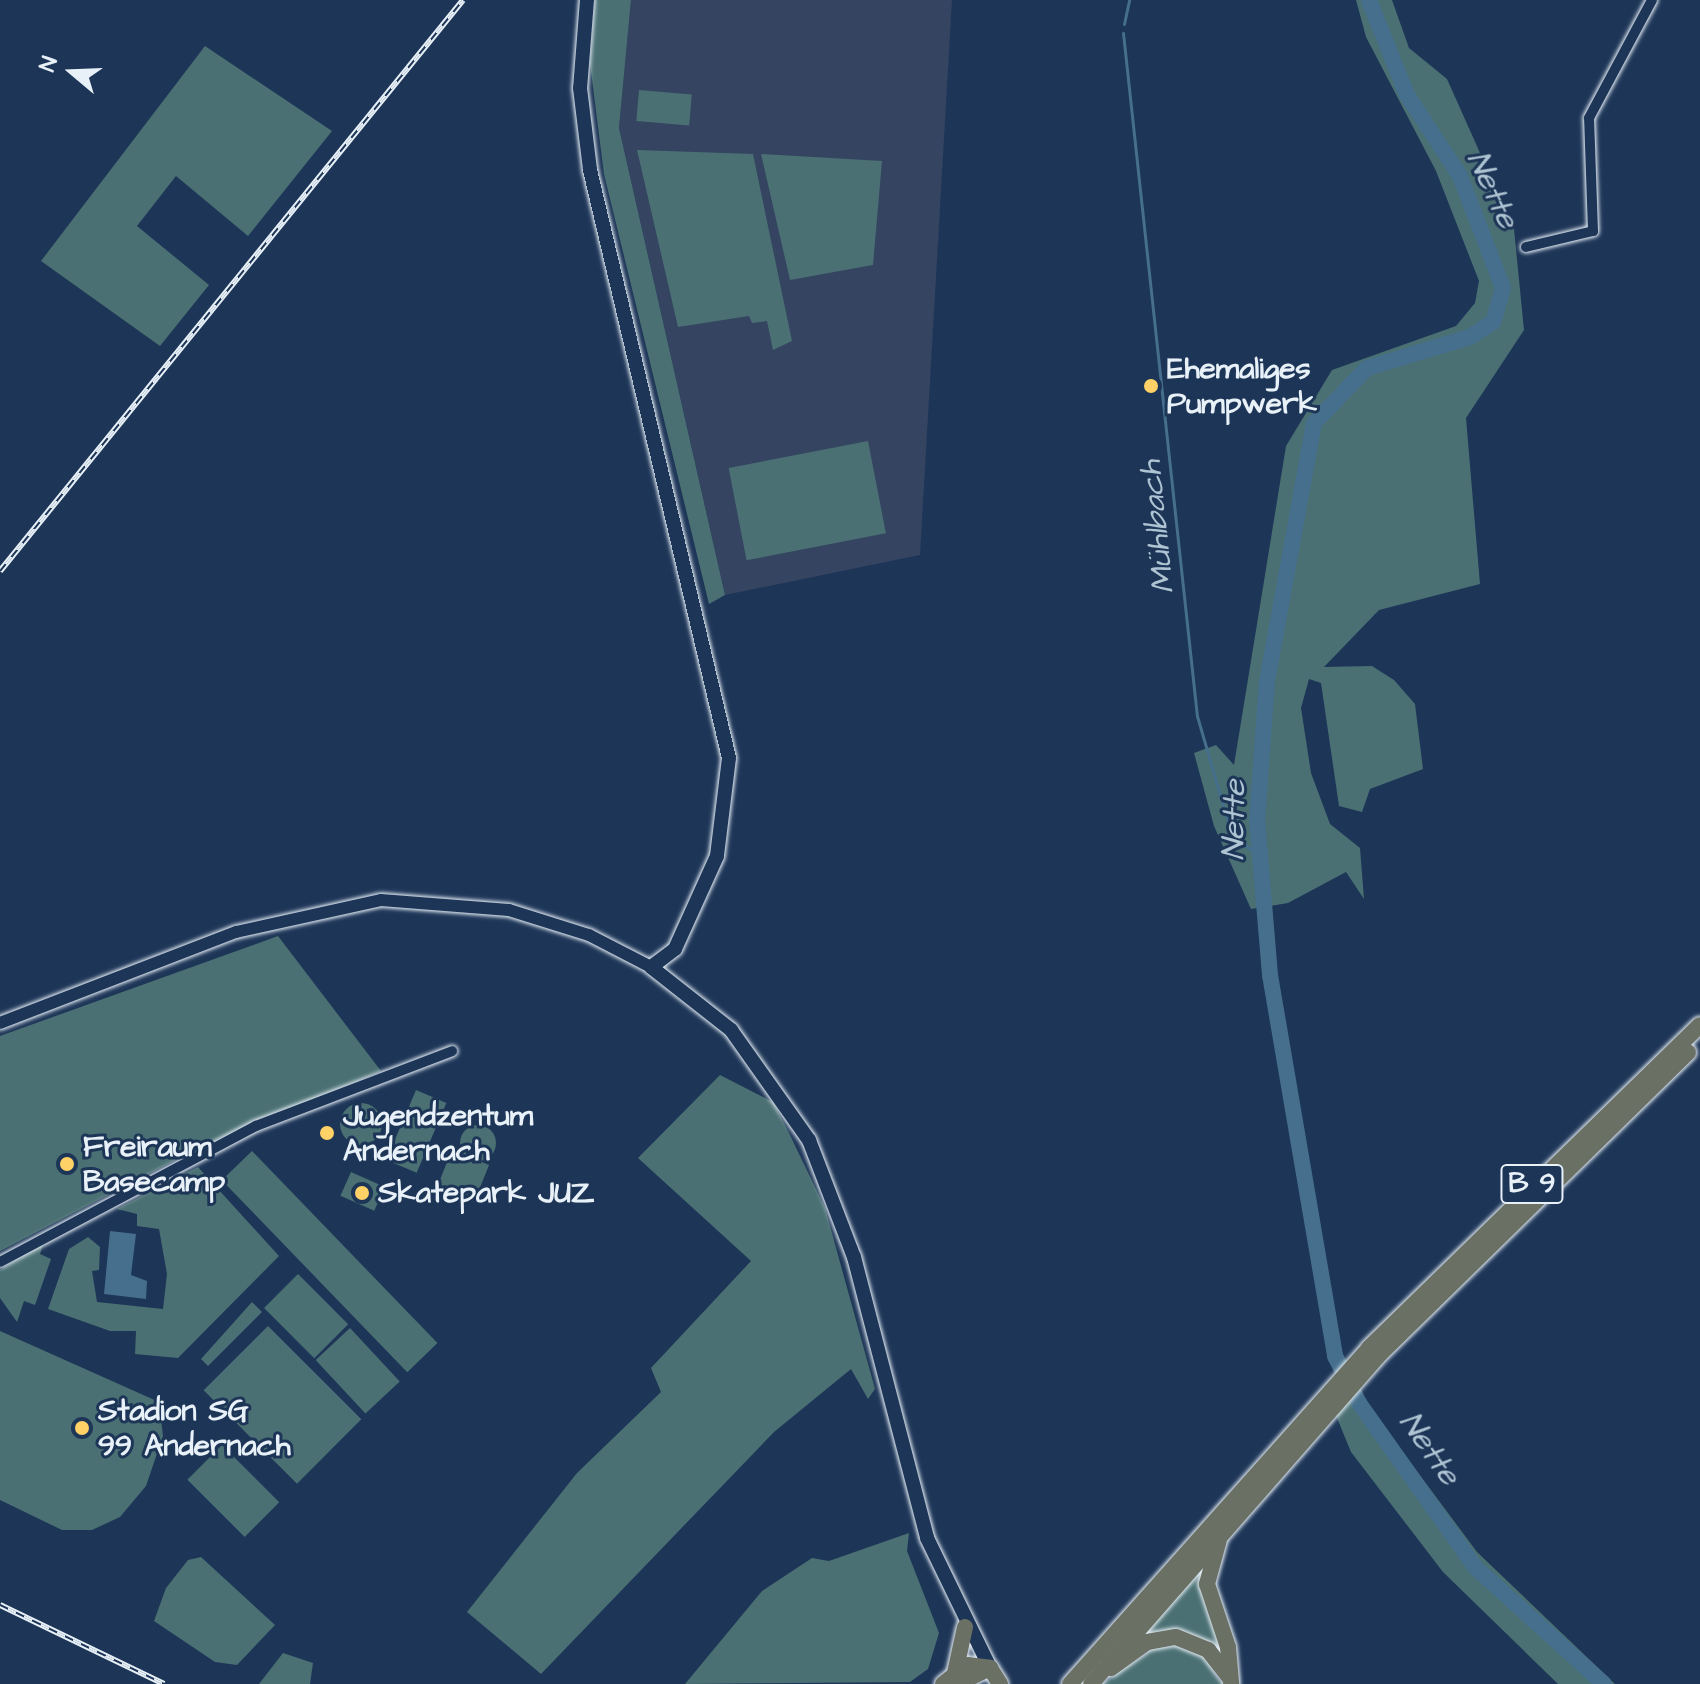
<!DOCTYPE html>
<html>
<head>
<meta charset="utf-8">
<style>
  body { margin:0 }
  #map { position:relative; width:1700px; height:1684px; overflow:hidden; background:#1d3557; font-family:"Architects Daughter",sans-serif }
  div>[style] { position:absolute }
  .built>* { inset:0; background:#344461 }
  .green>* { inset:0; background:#4a7073; transform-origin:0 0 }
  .round { border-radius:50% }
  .water>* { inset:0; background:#456f8c }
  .stream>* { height:3px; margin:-1.5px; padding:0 1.5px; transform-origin:1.5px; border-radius:1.5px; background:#456f8c }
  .river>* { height:16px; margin:-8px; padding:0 8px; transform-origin:8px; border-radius:8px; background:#456f8c }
  .roads { filter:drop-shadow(0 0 2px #e8f1f8) drop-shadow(0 0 2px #e8f1f8) }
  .minor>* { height:10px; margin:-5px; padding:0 5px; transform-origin:5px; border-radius:5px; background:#1d3557 }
  .tertiary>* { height:12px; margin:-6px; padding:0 6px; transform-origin:6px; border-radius:6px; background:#1d3557 }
  .secondary>* { height:14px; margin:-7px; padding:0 7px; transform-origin:7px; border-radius:7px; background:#1d3557 }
  .primary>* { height:16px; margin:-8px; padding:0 8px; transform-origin:8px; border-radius:8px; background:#6b7065 }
  .trunk>* { height:16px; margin:-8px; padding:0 8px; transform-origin:8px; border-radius:8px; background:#6b7065 }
  .rail>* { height:6px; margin-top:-3px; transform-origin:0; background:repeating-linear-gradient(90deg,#1d3557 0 9px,#e8f1f8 0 18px); box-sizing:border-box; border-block:2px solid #e8f1f8 }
  .dots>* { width:22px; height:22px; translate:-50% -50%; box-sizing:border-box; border:4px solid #1d3557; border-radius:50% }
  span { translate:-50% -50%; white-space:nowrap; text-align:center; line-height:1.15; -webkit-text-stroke:6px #1d3557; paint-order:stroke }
  .shield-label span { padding:2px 6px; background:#1d3557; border:2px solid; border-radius:6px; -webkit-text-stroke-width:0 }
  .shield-label { font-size:28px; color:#e8f1f8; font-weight:700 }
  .poi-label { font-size:30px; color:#e8f1f8; font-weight:700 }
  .left { translate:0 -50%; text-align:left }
  .water-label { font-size:32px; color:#afc4d2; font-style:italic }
  .north { position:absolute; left:32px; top:32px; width:80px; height:80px; -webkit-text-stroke:6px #1d3557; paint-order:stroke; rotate:289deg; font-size:22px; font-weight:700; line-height:32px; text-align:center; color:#e8f1f8 }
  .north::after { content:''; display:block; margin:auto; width:28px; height:36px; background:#e8f1f8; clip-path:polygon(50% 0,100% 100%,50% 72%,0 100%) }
</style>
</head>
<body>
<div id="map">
  <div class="built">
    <div style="clip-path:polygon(631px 0,952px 0,920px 555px,725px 595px,619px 128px)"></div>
  </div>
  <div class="green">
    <div style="clip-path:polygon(595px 0,631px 0,619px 128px,725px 595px,709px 604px,604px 174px,590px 63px)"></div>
    <div style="clip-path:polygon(1356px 0,1392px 0,1409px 48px,1447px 79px,1514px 229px,1524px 330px,1466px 418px,1480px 584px,1379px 610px,1324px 667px,1372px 666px,1394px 680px,1415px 704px,1423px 769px,1370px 789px,1362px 812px,1339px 806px,1321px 683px,1309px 679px,1301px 708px,1311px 773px,1330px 824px,1360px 848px,1364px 899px,1346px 872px,1288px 903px,1251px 909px,1214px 826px,1194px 753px,1216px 745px,1234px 765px,1286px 446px,1332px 370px,1456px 326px,1475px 303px,1479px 281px,1436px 171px,1366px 37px)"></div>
    <div style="clip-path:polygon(205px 46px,332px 131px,248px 236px,176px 176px,137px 226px,209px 285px,160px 346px,41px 261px)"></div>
    <div style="left:639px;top:90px;width:53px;height:31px;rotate:5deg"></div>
    <div style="clip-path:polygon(637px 150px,753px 154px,792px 341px,773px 350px,767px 321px,752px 323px,749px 316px,678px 327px)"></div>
    <div style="clip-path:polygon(761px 154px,882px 161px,873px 265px,790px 280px)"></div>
    <div style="left:868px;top:441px;width:94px;height:142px;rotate:79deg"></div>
    <div style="clip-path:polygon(278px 936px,381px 1071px,187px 1154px,0 1251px,0 1036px)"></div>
    <div style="clip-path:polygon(720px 1075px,773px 1102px,789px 1133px,825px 1208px,875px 1389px,868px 1399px,851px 1369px,774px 1432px,541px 1674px,467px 1612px,577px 1473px,661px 1392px,651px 1368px,751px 1261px,638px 1158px)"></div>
    <div style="left:416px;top:1090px;width:33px;height:76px;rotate:23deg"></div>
    <div class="round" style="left:340px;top:1103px;width:42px;height:42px"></div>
    <div class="round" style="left:460px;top:1125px;width:36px;height:36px"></div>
    <div style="left:452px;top:1150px;width:40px;height:40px;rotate:22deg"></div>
    <div style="left:252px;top:1151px;width:267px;height:42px;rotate:46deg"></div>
    <div style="clip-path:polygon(198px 1167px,279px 1256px,178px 1358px,135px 1354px,136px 1331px,110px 1331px,48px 1309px,69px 1249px,88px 1237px,100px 1247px,99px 1270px,92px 1271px,97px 1302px,163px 1309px,167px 1274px,159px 1229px,137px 1226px,137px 1214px,117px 1209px)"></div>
    <div style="left:351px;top:1172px;width:37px;height:26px;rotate:24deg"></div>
    <div style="clip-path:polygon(44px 1242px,40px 1254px,51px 1259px,35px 1305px,24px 1301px,17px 1322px,0 1298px,0 1270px)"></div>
    <div style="left:298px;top:1274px;width:71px;height:48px;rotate:45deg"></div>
    <div style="clip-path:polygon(252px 1302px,262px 1312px,208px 1366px,201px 1359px)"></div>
    <div style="left:268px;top:1326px;width:132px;height:91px;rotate:45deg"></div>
    <div style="left:350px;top:1328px;width:73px;height:47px;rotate:47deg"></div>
    <div style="clip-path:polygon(0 1331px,159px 1402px,163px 1436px,146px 1486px,120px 1517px,92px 1530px,62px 1530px,0 1500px)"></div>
    <div style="clip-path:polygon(1358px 1392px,1477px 1552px,1615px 1684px,1558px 1684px,1443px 1572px,1351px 1452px,1335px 1413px)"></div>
    <div style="left:222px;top:1445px;width:81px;height:49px;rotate:45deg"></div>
    <div style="clip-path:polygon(909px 1533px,907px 1551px,939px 1633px,928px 1669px,910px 1682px,685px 1684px,762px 1591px,812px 1558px,829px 1561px)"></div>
    <div style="clip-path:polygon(201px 1557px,275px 1625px,237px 1665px,215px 1662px,154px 1621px,166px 1588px,188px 1560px)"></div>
    <div style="clip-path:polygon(1204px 1560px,1207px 1611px,1229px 1668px,1202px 1640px,1133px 1646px)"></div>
    <div style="clip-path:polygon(1163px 1642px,1198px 1648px,1222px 1684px,1102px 1684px)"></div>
    <div style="clip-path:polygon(283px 1653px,313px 1663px,310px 1684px,259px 1684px)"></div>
  </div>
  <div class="water">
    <div style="clip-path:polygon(110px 1231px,136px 1234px,131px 1275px,147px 1281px,146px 1299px,104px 1294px)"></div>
  </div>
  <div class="stream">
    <div style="left:1124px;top:24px;width:25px;rotate:-78deg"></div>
    <div style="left:1123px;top:33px;width:687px;rotate:83.82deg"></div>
    <div style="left:1197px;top:716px;width:122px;rotate:73.8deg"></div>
    <div style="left:1231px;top:833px;width:38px;rotate:40deg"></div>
  </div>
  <div class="river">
    <div style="left:1369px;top:0;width:102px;rotate:68.2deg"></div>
    <div style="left:1407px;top:95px;width:97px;rotate:56.8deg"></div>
    <div style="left:1460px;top:176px;width:120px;rotate:69deg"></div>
    <div style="left:1503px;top:288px;width:35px;rotate:106deg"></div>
    <div style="left:1493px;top:322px;width:27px;rotate:147deg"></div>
    <div style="left:1470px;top:337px;width:108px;rotate:163.2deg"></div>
    <div style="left:1367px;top:368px;width:76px;rotate:133.9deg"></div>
    <div style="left:1314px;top:423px;width:262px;rotate:100.3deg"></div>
    <div style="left:1267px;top:681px;width:139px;rotate:94.1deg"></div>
    <div style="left:1257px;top:820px;width:156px;rotate:85.2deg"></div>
    <div style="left:1270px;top:975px;width:387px;rotate:80.3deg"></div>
    <div style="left:1335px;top:1356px;width:53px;rotate:62.9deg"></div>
    <div style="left:1359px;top:1403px;width:201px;rotate:54.7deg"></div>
    <div style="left:1475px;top:1567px;width:174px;rotate:42.2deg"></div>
  </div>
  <div class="roads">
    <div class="minor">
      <div style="left:1526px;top:247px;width:69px;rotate:-13.4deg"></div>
      <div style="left:1593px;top:231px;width:113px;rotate:-92deg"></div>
      <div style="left:1589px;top:118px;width:134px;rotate:-61.9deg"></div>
      <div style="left:0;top:1262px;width:290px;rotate:-28deg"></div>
      <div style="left:256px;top:1126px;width:210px;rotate:-20.9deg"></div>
    </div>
    <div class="tertiary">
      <div style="left:0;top:1023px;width:253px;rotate:-21.1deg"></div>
      <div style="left:236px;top:932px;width:148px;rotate:-12.4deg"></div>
      <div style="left:381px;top:900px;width:128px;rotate:4.5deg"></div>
      <div style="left:509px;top:910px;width:84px;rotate:17.4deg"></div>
      <div style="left:589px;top:935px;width:70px;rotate:27.3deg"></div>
    </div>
    <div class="secondary">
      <div style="left:587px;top:0;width:88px;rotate:94.5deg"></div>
      <div style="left:580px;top:88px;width:83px;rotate:83deg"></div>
      <div style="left:590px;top:170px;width:604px;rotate:76.7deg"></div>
      <div style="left:729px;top:758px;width:99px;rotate:97deg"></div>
      <div style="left:717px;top:856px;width:102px;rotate:114.3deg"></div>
      <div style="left:675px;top:949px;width:30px;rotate:143deg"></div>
      <div style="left:651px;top:967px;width:102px;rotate:38.2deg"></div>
      <div style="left:731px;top:1030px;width:135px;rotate:54.7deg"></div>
      <div style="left:809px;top:1140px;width:125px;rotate:69deg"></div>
      <div style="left:854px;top:1257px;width:290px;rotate:75.4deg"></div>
      <div style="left:927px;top:1538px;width:144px;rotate:64.1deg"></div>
    </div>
    <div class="primary">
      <div style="left:990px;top:1668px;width:19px;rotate:58deg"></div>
    </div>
    <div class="trunk">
      <div style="left:1219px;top:1540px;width:46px;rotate:105.3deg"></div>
      <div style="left:1207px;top:1584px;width:66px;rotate:71.6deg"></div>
      <div style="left:1228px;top:1647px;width:37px;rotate:85deg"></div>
      <div style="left:1111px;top:1668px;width:44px;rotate:-35.8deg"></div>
      <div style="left:1147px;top:1642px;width:29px;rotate:-10deg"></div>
      <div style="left:1176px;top:1637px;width:35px;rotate:22deg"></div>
      <div style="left:1208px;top:1650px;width:36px;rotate:52deg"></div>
      <div style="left:955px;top:1673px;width:47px;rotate:-77.7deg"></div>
      <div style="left:943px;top:1684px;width:31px;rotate:-38deg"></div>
      <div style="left:967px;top:1665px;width:23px;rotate:7deg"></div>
      <div style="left:957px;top:1684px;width:37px;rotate:-26deg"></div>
      <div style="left:1070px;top:1684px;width:450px;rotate:-48.3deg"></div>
      <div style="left:1369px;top:1348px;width:462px;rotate:-44.3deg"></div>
      <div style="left:1091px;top:1684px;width:436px;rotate:-48.8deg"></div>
      <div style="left:1378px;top:1356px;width:434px;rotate:-44.4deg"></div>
    </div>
  </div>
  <div class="rail">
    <div style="left:0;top:571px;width:735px;rotate:-50.96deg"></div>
    <div style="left:0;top:1605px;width:182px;rotate:25.7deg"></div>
  </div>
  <div class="dots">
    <div style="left:1151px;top:386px;background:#ffd166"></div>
    <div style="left:327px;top:1133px;background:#ffd166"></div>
    <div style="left:67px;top:1164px;background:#ffd166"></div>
    <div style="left:362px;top:1193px;background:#ffd166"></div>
    <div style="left:82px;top:1428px;background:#ffd166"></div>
  </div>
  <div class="shield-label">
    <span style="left:1532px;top:1184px">B 9</span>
  </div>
  <div class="poi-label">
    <span class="left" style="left:1167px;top:386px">Ehemaliges<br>Pumpwerk</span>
    <span class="left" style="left:343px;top:1133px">Jugendzentum<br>Andernach</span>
    <span class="left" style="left:83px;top:1164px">Freiraum<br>Basecamp</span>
    <span class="left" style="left:378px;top:1193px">Skatepark JUZ</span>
    <span class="left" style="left:98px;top:1428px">Stadion SG<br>99 Andernach</span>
  </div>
  <div class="water-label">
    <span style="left:1492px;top:190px;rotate:65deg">Nette</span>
    <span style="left:1158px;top:527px;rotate:-96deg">Mühlbach</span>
    <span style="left:1235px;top:820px;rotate:-89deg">Nette</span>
    <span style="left:1429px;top:1449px;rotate:55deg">Nette</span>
  </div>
  <div class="north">N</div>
</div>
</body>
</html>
